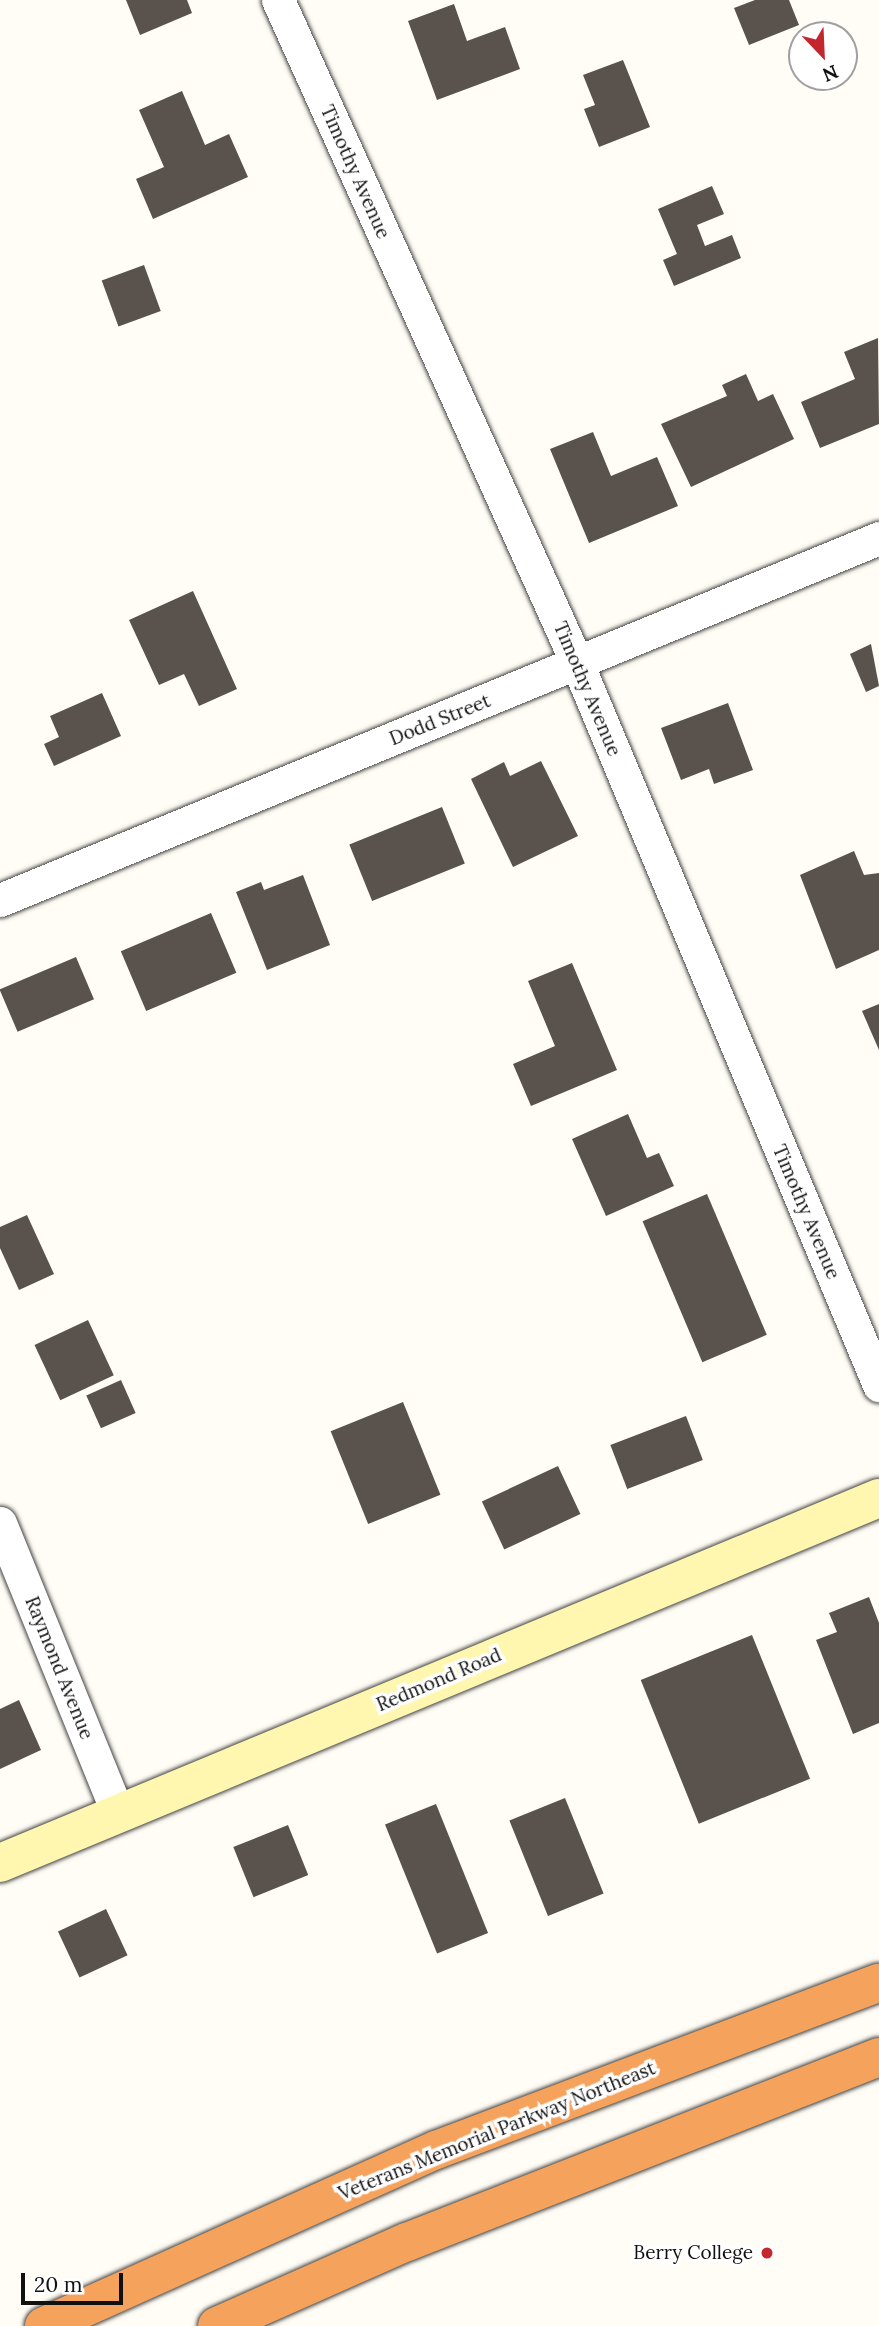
<!DOCTYPE html>
<html>
<head>
<meta charset="utf-8">
<style>
  body { margin:0 }
  #map { position:relative; width:879px; height:2326px; overflow:hidden; background:#fffdf5; font-family:Lora,serif }
  div>[style] { position:absolute }
  .building>* { inset:0; background:#5a524d; transform-origin:0 0 }
  .roads { filter:drop-shadow(0 0 2px #444) drop-shadow(0 0 2px #444) }
  .street>* { height:33px; margin:-16.5px; padding:0 16.5px; transform-origin:16.5px; border-radius:16.5px; background:#fff }
  .secondary>* { height:38px; margin:-19px; padding:0 19px; transform-origin:19px; border-radius:19px; background:#fff6b0 }
  .highway>* { height:38px; margin:-19px; padding:0 19px; transform-origin:19px; border-radius:19px; background:#f5a25d }
  .dots>* { width:19px; height:19px; translate:-50% -50%; box-sizing:border-box; border:4px solid #fff; border-radius:50% }
  span { translate:-50% -50%; white-space:nowrap; text-align:center; line-height:1.15; -webkit-text-stroke:7px #fff; paint-order:stroke }
  .street-label { font-size:19px; color:#111 }
  .poi-label { font-size:19px; color:#111 }
  .right { translate:-100% -50%; text-align:right }
  .north { position:absolute; left:788px; top:21px; width:70px; height:70px; box-sizing:border-box; background:#fff; border:2px solid #a0a0a0; border-radius:50%; rotate:157deg; font-size:19px; font-weight:700; line-height:28px; text-align:center; color:#111 }
  .north::after { content:''; display:block; margin:auto; width:24px; height:32px; background:#c4262e; clip-path:polygon(50% 0,100% 100%,50% 72%,0 100%) }
  .scale { position:absolute; left:21px; top:2273px; width:102px; height:32px; box-sizing:border-box; border:4px solid #111; border-top:0; padding-left:9px; font-size:21px; line-height:24px; white-space:nowrap; color:#111; -webkit-text-stroke:5px #fff; paint-order:stroke }
</style>
</head>
<body>
<div id="map">
  <div class="building">
    <div style="clip-path:polygon(126px 0,187px 0,192px 13px,140px 35px)"></div>
    <div style="clip-path:polygon(755px 0,789px 0,799px 25px,749px 45px,734px 8px)"></div>
    <div style="clip-path:polygon(454px 4px,467px 41px,505px 27px,520px 69px,437px 100px,408px 21px)"></div>
    <div style="clip-path:polygon(623px 60px,650px 127px,599px 147px,584px 109px,595px 105px,583px 75px)"></div>
    <div style="clip-path:polygon(182px 91px,205px 145px,229px 134px,248px 177px,153px 219px,136px 179px,164px 167px,139px 110px)"></div>
    <div style="clip-path:polygon(712px 186px,724px 214px,697px 225px,705px 246px,732px 235px,741px 258px,674px 286px,663px 260px,677px 254px,658px 209px)"></div>
    <div style="left:144px;top:265px;width:49px;height:45px;rotate:70deg"></div>
    <div style="clip-path:polygon(878px 338px,879px 424px,820px 448px,801px 402px,855px 379px,844px 352px)"></div>
    <div style="clip-path:polygon(746px 374px,758px 401px,773px 394px,794px 439px,691px 487px,661px 424px,727px 396px,722px 385px)"></div>
    <div style="clip-path:polygon(593px 432px,611px 476px,657px 457px,678px 506px,589px 543px,550px 449px)"></div>
    <div style="clip-path:polygon(193px 591px,237px 689px,199px 706px,184px 674px,159px 685px,129px 620px)"></div>
    <div style="clip-path:polygon(871px 644px,879px 686px,866px 692px,850px 654px)"></div>
    <div style="clip-path:polygon(102px 693px,121px 736px,54px 766px,44px 744px,59px 737px,50px 716px)"></div>
    <div style="clip-path:polygon(728px 703px,753px 770px,714px 784px,709px 769px,681px 780px,661px 728px)"></div>
    <div style="clip-path:polygon(541px 761px,578px 836px,513px 867px,471px 779px,504px 762px,510px 776px)"></div>
    <div style="left:442px;top:807px;width:61px;height:100px;rotate:68deg"></div>
    <div style="clip-path:polygon(854px 851px,864px 875px,879px 873px,879px 950px,836px 969px,800px 875px)"></div>
    <div style="clip-path:polygon(303px 875px,330px 945px,267px 970px,236px 892px,261px 882px,264px 890px)"></div>
    <div style="left:211px;top:913px;width:65px;height:98px;rotate:67deg"></div>
    <div style="left:76px;top:957px;width:46px;height:83px;rotate:67deg"></div>
    <div style="clip-path:polygon(572px 963px,617px 1070px,531px 1106px,513px 1064px,555px 1046px,528px 981px)"></div>
    <div style="clip-path:polygon(879px 1004px,879px 1050px,862px 1011px)"></div>
    <div style="clip-path:polygon(628px 1114px,647px 1158px,659px 1153px,674px 1186px,606px 1216px,572px 1139px)"></div>
    <div style="left:707px;top:1194px;width:153px;height:70px;rotate:67deg"></div>
    <div style="clip-path:polygon(27px 1215px,54px 1274px,19px 1290px,0 1248px,0 1227px)"></div>
    <div style="left:88px;top:1320px;width:61px;height:59px;rotate:65deg"></div>
    <div style="left:121px;top:1380px;width:36px;height:38px;rotate:66deg"></div>
    <div style="left:403px;top:1402px;width:100px;height:78px;rotate:68deg"></div>
    <div style="left:686px;top:1416px;width:47px;height:81px;rotate:69deg"></div>
    <div style="left:558px;top:1466px;width:53px;height:84px;rotate:65deg"></div>
    <div style="clip-path:polygon(869px 1597px,879px 1623px,879px 1723px,853px 1734px,816px 1640px,837px 1632px,829px 1613px)"></div>
    <div style="left:752px;top:1635px;width:155px;height:120px;rotate:68deg"></div>
    <div style="clip-path:polygon(19px 1700px,41px 1750px,0 1769px,0 1709px)"></div>
    <div style="left:565px;top:1798px;width:103px;height:60px;rotate:68deg"></div>
    <div style="left:436px;top:1804px;width:139px;height:55px;rotate:68deg"></div>
    <div style="left:288px;top:1825px;width:54px;height:59px;rotate:68deg"></div>
    <div style="left:106px;top:1909px;width:51px;height:53px;rotate:65deg"></div>
  </div>
  <div class="roads">
    <div class="street">
      <div style="left:278px;top:0;width:727px;rotate:65.73deg"></div>
      <div style="left:577px;top:663px;width:783px;rotate:67.3deg"></div>
      <div style="left:0;top:900px;width:951px;rotate:-22.38deg"></div>
      <div style="left:0;top:1523px;width:314px;rotate:67.9deg"></div>
    </div>
    <div class="secondary">
      <div style="left:0;top:1863px;width:952px;rotate:-22.55deg"></div>
    </div>
    <div class="highway">
      <div style="left:44px;top:2326px;width:430px;rotate:-24.2deg"></div>
      <div style="left:436px;top:2150px;width:473px;rotate:-20.7deg"></div>
      <div style="left:217px;top:2326px;width:208px;rotate:-23.9deg"></div>
      <div style="left:407px;top:2242px;width:507px;rotate:-21.4deg"></div>
    </div>
  </div>
  <div class="dots">
    <div style="left:767px;top:2253px;background:#c4262e"></div>
  </div>
  <div class="street-label">
    <span style="left:355px;top:172px;rotate:66deg">Timothy Avenue</span>
    <span style="left:587px;top:689px;rotate:67deg">Timothy Avenue</span>
    <span style="left:440px;top:720px;rotate:-22deg">Dodd Street</span>
    <span style="left:806px;top:1212px;rotate:67deg">Timothy Avenue</span>
    <span style="left:59px;top:1668px;rotate:68deg">Raymond Avenue</span>
    <span style="left:439px;top:1680px;rotate:-23deg">Redmond Road</span>
    <span style="left:497px;top:2131px;rotate:-22deg">Veterans Memorial Parkway Northeast</span>
  </div>
  <div class="poi-label">
    <span class="right" style="left:753px;top:2253px">Berry College</span>
  </div>
  <div class="north">N</div>
  <div class="scale">20 m</div>
</div>
</body>
</html>
